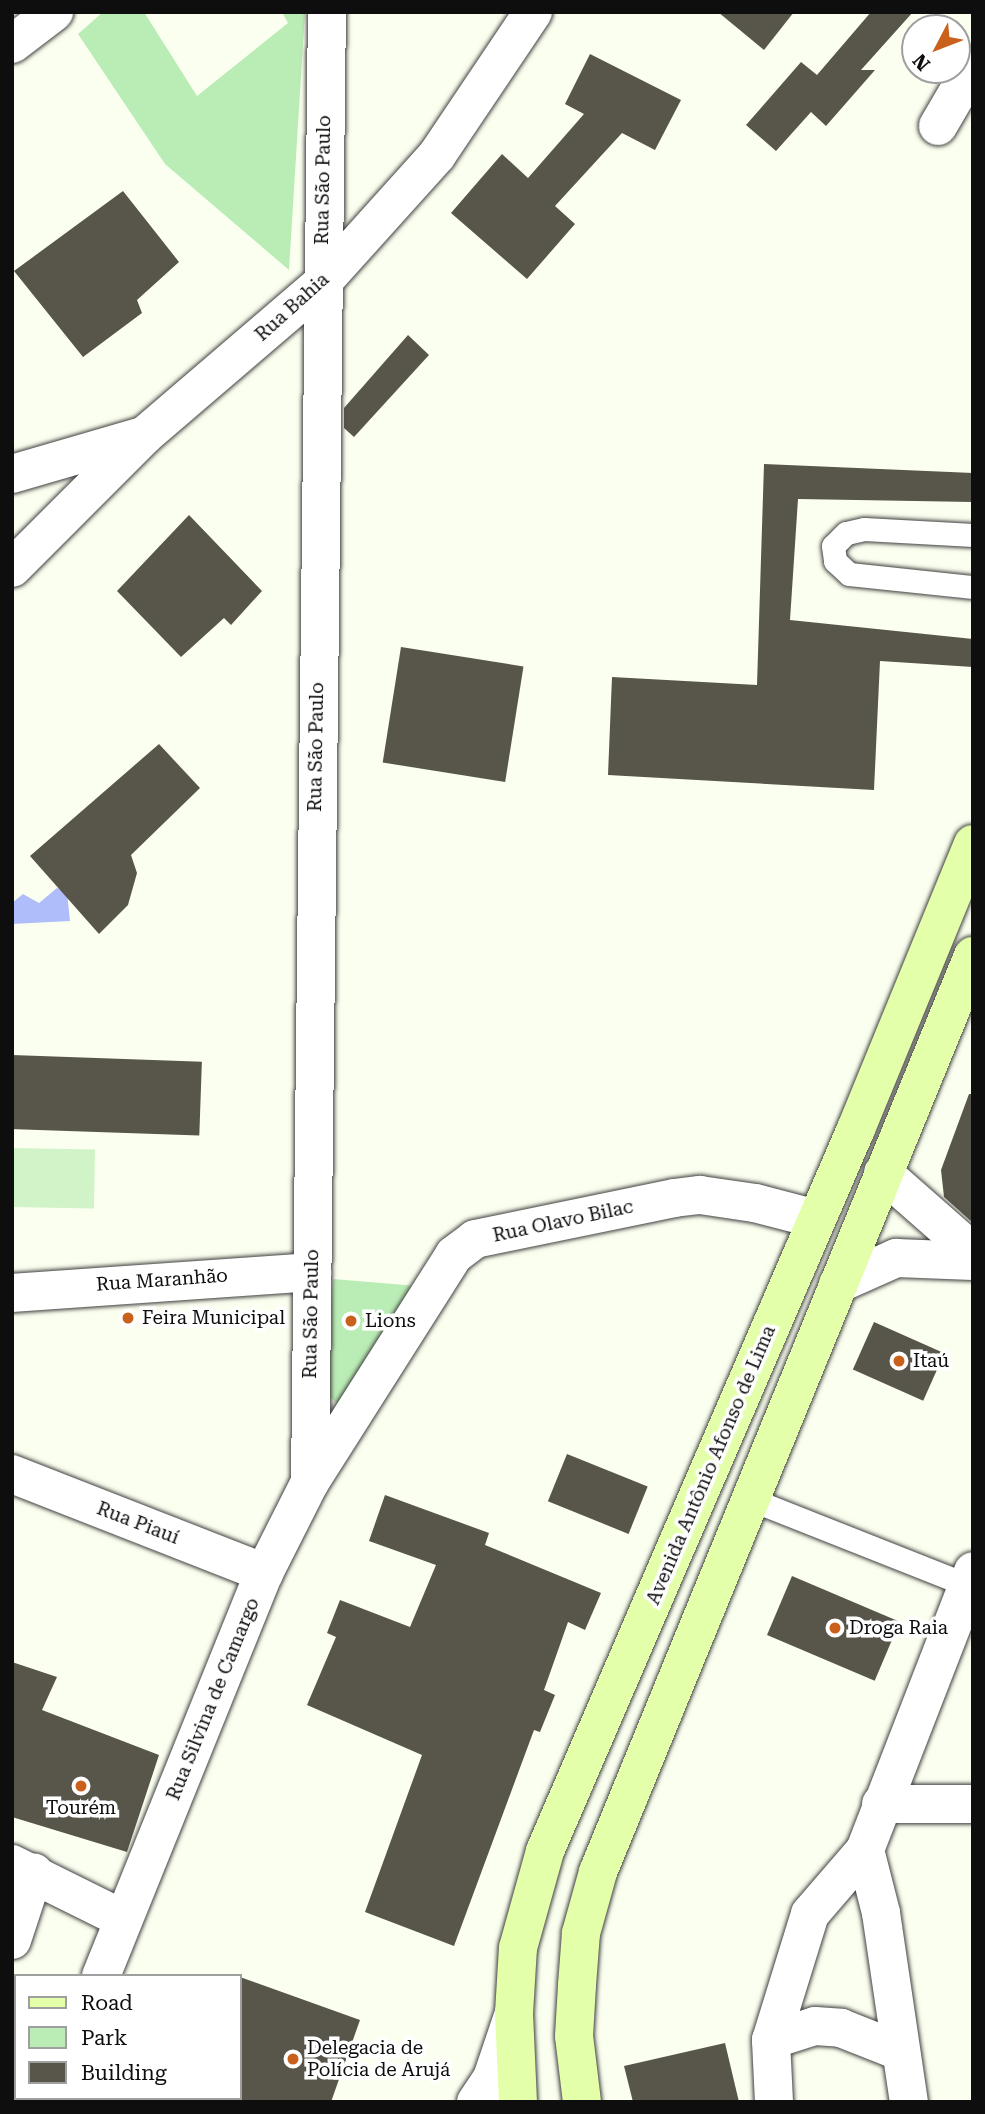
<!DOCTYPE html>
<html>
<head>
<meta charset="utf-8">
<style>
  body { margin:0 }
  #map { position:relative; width:985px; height:2114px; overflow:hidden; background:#fbffef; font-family:"Roboto Serif",serif }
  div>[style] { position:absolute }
  .green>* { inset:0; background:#baedb5 }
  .pitch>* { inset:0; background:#d1f3c8; transform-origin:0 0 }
  .water>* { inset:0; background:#b0bdfb }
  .building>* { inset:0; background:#58554a; transform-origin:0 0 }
  .roads { filter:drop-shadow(0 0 2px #414141) drop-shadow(0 0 2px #414141) }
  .service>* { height:23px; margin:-11.5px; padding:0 11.5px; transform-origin:11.5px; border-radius:11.5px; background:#fff }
  .minor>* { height:38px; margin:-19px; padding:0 19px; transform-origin:19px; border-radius:19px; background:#fff }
  .secondary>* { height:38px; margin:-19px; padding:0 19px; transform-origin:19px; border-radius:19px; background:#e3ffaa }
  .dots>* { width:19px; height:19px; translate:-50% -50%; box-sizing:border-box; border:4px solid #fff; border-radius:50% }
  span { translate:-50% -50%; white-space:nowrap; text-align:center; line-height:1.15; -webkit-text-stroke:7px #fff; paint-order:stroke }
  .street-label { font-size:19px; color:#0e0e0e }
  .poi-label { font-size:19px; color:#0e0e0e }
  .left { translate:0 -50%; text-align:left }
  .frame { position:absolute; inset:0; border:14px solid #0e0e0e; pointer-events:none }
  .legend { position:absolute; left:14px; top:1974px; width:228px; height:126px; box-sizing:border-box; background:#fff; border:2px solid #9f9f9f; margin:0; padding:9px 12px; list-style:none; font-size:21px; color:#0e0e0e }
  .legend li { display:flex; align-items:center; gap:14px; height:35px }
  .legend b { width:35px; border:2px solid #9f9f9f }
  .north { position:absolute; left:901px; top:14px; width:70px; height:70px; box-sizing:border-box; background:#fff; border:2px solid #9f9f9f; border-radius:50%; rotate:228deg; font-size:19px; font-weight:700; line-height:28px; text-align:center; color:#0e0e0e }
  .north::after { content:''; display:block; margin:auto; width:24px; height:32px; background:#c9601b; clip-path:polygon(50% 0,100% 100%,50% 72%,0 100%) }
</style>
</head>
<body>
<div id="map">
  <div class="green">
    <div style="clip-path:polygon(103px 12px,144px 12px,197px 96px,288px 23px,282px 12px,305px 12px,289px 270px,165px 164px,78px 34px)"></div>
    <div style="clip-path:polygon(333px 1279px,417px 1286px,346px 1411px,324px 1392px)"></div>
  </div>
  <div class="pitch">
    <div style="left:12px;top:1148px;width:83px;height:59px;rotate:1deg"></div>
  </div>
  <div class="water">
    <div style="clip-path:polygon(57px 888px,67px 892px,70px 921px,12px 924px,12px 903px,23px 894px,39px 903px)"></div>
  </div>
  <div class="building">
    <div style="clip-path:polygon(718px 12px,794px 12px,764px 50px)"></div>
    <div style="clip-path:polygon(871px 12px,913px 12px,861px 70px,875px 70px,826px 126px,811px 112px,776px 151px,746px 125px,801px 62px,817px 75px)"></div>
    <div style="clip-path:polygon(590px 54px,681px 100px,655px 150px,622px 133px,555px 206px,575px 224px,527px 279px,451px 213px,502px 154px,528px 178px,584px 114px,565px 104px)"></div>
    <div style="clip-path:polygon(123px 191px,179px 262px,137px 300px,142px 313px,83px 357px,14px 271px)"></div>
    <div style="clip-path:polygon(408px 335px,429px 355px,354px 437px,344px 428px,344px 408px)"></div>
    <div style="clip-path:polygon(764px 464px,973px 473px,973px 502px,798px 499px,790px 620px,973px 639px,973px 667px,880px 661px,874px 790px,608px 775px,612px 677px,757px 685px)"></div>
    <div style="clip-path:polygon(189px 515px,262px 591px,231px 625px,224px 618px,181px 657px,117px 591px)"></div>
    <div style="left:401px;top:647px;width:124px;height:117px;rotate:9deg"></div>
    <div style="clip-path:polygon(159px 744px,200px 788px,131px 855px,137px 873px,128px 905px,99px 934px,30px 856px)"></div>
    <div style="left:12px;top:1055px;width:190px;height:74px;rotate:2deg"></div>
    <div style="clip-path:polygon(969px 1094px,973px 1094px,973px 1223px,944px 1197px,941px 1170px)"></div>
    <div style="left:874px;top:1322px;width:77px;height:52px;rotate:24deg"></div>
    <div style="left:567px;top:1454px;width:87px;height:51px;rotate:22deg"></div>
    <div style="clip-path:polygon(385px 1495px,489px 1533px,485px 1545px,601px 1593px,585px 1630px,568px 1622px,544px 1690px,555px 1695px,540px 1732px,534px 1730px,454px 1946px,365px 1912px,422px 1755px,307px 1705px,336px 1637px,327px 1633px,340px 1600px,410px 1627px,436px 1565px,369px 1541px)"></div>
    <div style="left:792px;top:1576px;width:117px;height:64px;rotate:23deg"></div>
    <div style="clip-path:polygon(12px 1662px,57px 1677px,42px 1710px,159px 1755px,127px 1852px,12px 1817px)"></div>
    <div style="clip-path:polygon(240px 1977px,360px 2020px,331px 2102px,240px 2102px)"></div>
    <div style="clip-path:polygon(725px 2043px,739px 2102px,633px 2102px,624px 2066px)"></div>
  </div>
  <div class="roads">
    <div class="service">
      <div style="left:973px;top:535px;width:109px;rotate:-176.8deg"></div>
      <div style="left:864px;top:529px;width:18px;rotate:167deg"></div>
      <div style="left:846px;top:533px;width:18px;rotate:135deg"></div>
      <div style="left:833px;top:546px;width:15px;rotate:82deg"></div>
      <div style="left:835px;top:561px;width:19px;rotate:43deg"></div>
      <div style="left:849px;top:574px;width:125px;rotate:6deg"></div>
      <div style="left:750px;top:1499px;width:233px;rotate:21.6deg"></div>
    </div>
    <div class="minor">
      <div style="left:12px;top:44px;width:53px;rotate:-37.3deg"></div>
      <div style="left:938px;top:126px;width:69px;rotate:-59.7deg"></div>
      <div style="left:12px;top:474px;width:136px;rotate:-16.2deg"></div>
      <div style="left:12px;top:568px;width:188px;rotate:-45deg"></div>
      <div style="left:145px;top:435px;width:232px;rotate:-40.6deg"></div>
      <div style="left:321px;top:284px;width:173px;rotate:-48deg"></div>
      <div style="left:437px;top:155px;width:172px;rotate:-56.1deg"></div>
      <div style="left:883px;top:1173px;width:120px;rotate:41.3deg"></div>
      <div style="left:838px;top:1284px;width:64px;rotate:-24.1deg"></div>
      <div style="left:896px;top:1258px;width:77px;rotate:2.2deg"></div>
      <div style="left:12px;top:1293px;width:301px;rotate:-4deg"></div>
      <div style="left:12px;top:1474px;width:271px;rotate:21.4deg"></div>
      <div style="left:310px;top:1482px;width:1470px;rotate:-89.34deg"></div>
      <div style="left:881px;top:1804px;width:92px"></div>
      <div style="left:865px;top:1850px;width:65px;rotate:75.7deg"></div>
      <div style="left:881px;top:1913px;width:191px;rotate:81.6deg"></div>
      <div style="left:12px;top:1864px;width:122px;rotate:26.4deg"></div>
      <div style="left:12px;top:1940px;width:71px;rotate:-71.8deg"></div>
      <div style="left:101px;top:1976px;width:435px;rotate:-68deg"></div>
      <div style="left:264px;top:1573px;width:102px;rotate:-63.2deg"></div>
      <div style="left:310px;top:1482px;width:269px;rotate:-57.6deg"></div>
      <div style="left:454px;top:1255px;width:26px;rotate:-37deg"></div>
      <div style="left:475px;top:1239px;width:203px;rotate:-11.6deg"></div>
      <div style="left:674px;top:1198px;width:26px;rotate:-7deg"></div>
      <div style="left:700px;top:1195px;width:56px;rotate:8.3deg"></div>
      <div style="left:755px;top:1203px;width:63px;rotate:14.7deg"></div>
      <div style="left:12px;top:2006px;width:4px"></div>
      <div style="left:771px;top:2040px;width:46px;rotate:-17.7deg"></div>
      <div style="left:815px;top:2026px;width:26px;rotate:4deg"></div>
      <div style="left:841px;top:2028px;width:62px;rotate:21.6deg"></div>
      <div style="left:124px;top:2098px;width:4px;rotate:90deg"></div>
      <div style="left:72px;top:2102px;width:4px;rotate:-76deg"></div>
      <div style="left:476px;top:2102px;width:29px;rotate:-56deg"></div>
      <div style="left:492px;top:2078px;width:69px;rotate:-71.3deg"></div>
      <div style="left:774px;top:2102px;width:62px;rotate:-92.8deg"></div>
      <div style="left:771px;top:2040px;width:132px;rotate:-72.8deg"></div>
      <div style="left:810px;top:1914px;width:84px;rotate:-49.3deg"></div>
      <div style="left:865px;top:1850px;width:299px;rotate:-68.8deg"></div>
    </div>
    <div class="secondary">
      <div style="left:518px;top:2102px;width:89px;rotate:-92.6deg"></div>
      <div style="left:514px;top:2013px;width:65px;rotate:-86.5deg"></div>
      <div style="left:518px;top:1948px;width:101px;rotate:-74.4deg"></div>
      <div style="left:545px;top:1851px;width:786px;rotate:-66.7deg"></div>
      <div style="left:856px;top:1129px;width:308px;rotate:-67.7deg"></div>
      <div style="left:582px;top:2102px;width:66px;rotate:-96.9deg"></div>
      <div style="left:574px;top:2036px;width:51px;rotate:-86.6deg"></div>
      <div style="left:577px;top:1985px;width:52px;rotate:-85.6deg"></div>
      <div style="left:581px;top:1933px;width:63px;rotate:-74.4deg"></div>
      <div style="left:598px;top:1872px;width:990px;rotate:-67.74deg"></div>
    </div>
  </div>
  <div class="dots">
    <div style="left:128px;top:1318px;background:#c9601b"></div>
    <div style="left:351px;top:1321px;background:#c9601b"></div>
    <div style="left:899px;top:1361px;background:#c9601b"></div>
    <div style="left:835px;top:1628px;background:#c9601b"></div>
    <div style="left:81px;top:1786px;background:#c9601b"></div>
    <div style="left:293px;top:2059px;background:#c9601b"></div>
  </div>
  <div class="street-label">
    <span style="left:323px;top:180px;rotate:-89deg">Rua São Paulo</span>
    <span style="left:292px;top:307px;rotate:-42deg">Rua Bahia</span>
    <span style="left:316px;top:747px;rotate:-89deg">Rua São Paulo</span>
    <span style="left:563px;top:1221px;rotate:-12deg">Rua Olavo Bilac</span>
    <span style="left:162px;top:1280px;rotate:-4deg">Rua Maranhão</span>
    <span style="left:311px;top:1314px;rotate:-89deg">Rua São Paulo</span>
    <span style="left:711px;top:1465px;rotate:-67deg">Avenida Antônio Afonso de Lima</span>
    <span style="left:138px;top:1523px;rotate:21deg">Rua Piauí</span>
    <span style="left:213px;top:1699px;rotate:-68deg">Rua Silvina de Camargo</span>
  </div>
  <div class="poi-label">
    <span class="left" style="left:142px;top:1318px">Feira Municipal</span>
    <span class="left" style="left:365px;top:1321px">Lions</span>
    <span class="left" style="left:913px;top:1361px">Itaú</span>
    <span class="left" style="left:849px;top:1628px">Droga Raia</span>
    <span style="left:81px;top:1808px">Tourém</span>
    <span class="left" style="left:307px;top:2059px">Delegacia de<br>Polícia de Arujá</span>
  </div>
  <div class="frame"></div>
  <ul class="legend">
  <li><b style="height:9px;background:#e3ffaa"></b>Road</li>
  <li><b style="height:19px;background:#baedb5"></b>Park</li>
  <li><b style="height:19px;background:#58554a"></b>Building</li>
  </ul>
  <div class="north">N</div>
</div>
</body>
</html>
